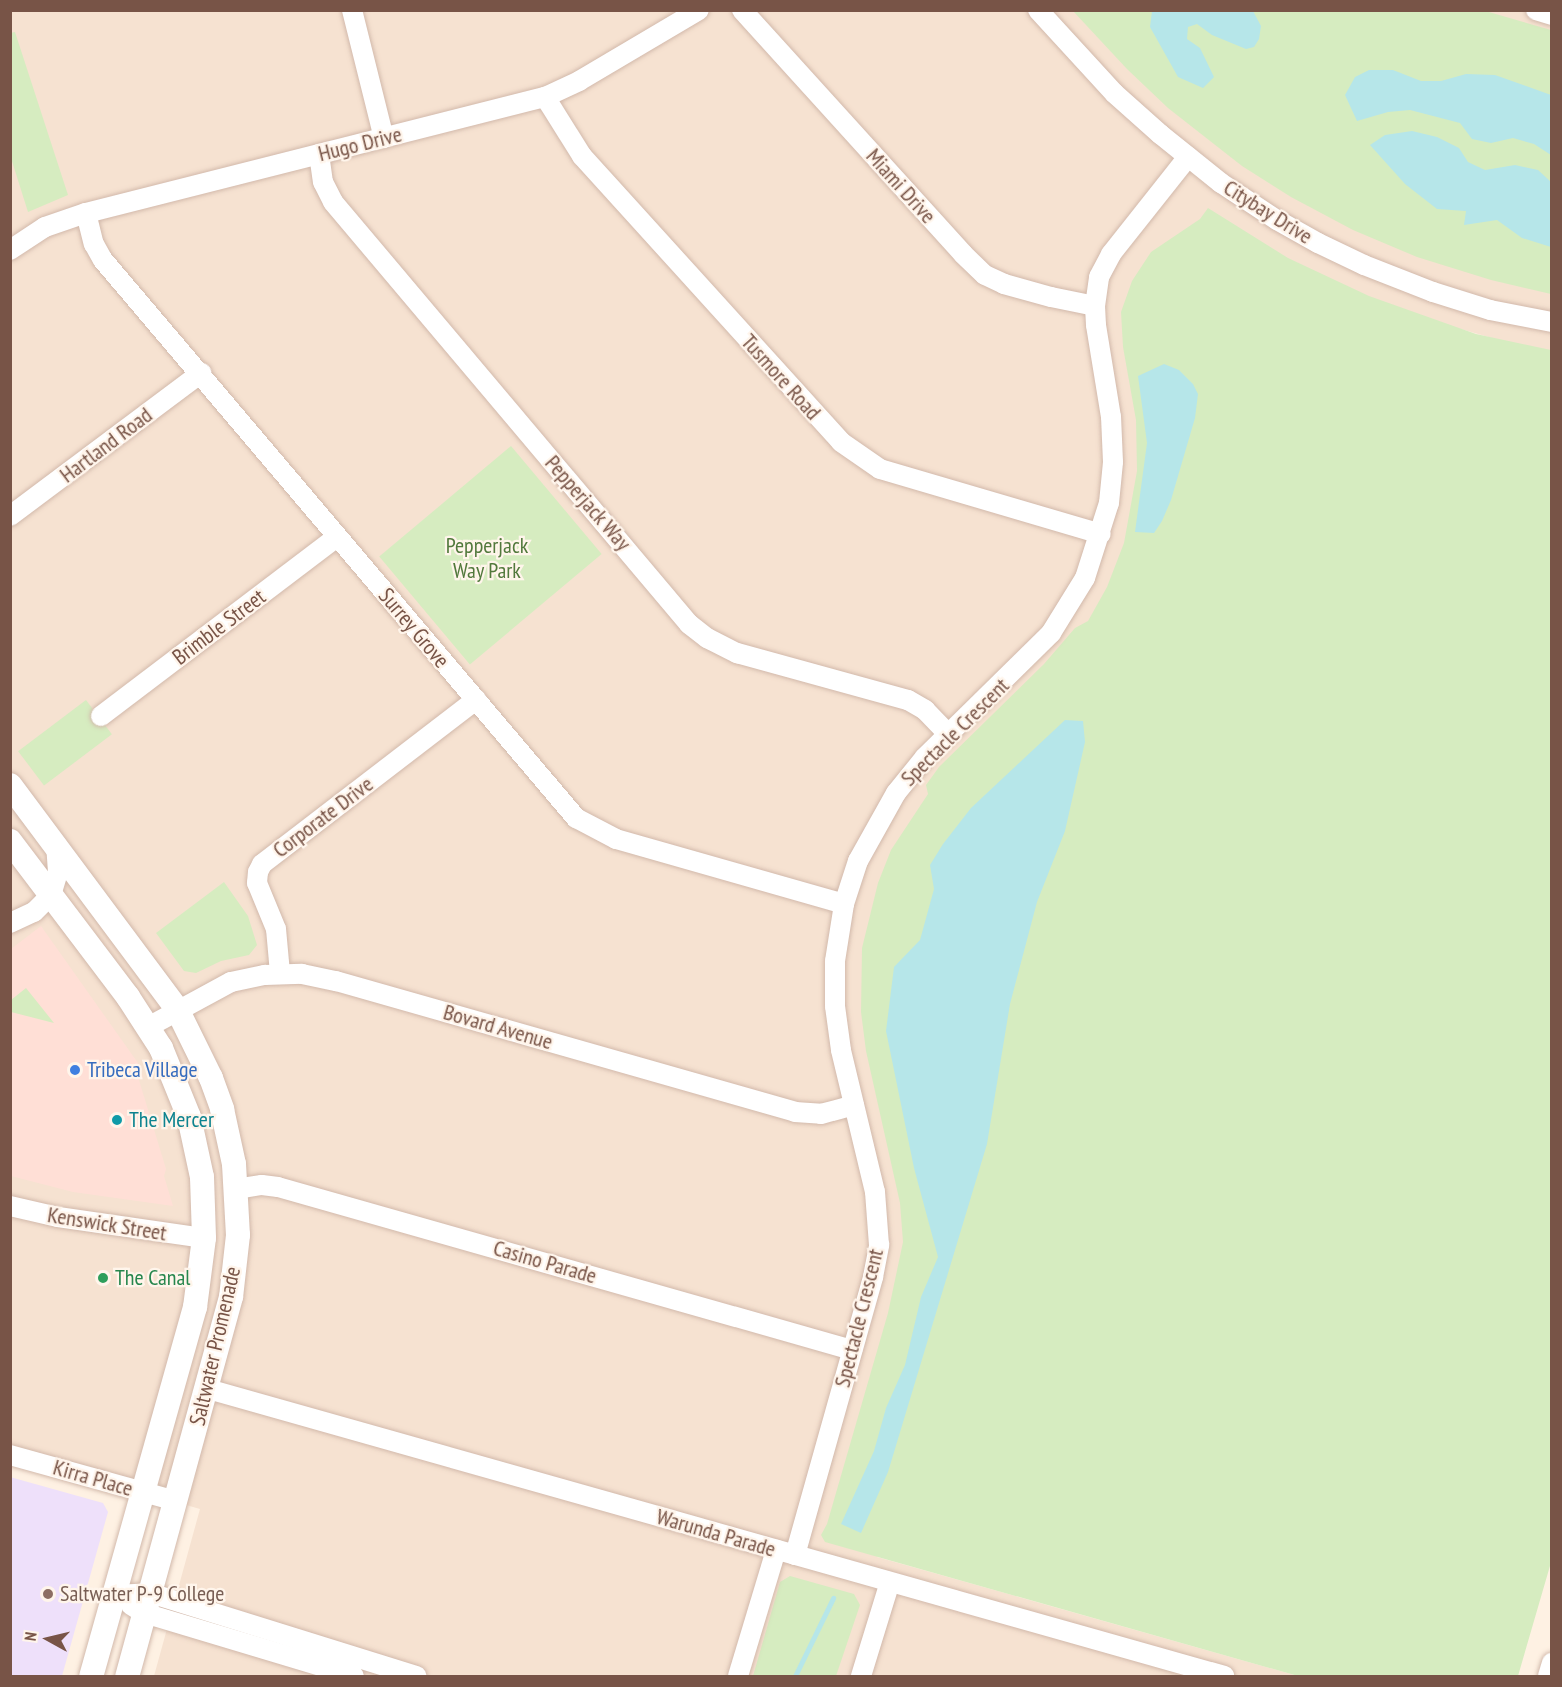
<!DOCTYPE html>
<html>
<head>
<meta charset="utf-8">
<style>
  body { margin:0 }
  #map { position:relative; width:1562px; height:1687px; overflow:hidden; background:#fef1e3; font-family:"PT Sans Narrow",sans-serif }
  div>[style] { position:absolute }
  .residential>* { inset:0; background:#f6e2d1 }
  .commercial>* { inset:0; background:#ffdfd6 }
  .education>* { inset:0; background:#eee0fa }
  .green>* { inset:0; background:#d6ecc0; transform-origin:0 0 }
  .water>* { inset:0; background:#b6e6e9 }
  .stream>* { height:5px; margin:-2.5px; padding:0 2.5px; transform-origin:2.5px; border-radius:2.5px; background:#b6e6e9 }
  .roads { filter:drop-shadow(0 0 2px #d2b9ab) drop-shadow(0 0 2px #d2b9ab) }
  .minor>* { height:20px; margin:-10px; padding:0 10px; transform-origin:10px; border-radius:10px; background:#fff }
  .tertiary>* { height:24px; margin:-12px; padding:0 12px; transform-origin:12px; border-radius:12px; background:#fff }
  .dots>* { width:16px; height:16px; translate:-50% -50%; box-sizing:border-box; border:3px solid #fff5eb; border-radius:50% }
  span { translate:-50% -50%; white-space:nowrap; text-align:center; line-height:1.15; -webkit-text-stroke:4.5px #fff5eb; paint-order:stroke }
  .street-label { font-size:22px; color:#785447 }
  .park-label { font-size:22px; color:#52793c }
  .shop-label { font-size:22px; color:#366cbe }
  .left { translate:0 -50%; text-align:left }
  .culture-label { font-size:22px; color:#0d838f }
  .leisure-label { font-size:22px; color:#27864d }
  .education-label { font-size:22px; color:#785e54 }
  .frame { position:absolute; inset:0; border:12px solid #785447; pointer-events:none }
  .north { position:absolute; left:18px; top:1609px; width:60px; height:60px; -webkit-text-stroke:4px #fff5eb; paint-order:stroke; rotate:278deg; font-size:16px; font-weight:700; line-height:24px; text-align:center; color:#785447 }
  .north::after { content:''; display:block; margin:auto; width:21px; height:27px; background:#785447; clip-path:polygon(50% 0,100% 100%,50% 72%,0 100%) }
</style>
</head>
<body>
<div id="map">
  <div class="residential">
    <div style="clip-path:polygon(10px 11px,1551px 11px,1551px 355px,1241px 266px,877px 1557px,1298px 1676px,154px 1676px,200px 1509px,11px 1455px)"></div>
  </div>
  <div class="commercial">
    <div style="clip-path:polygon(41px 926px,138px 1063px,143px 1078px,139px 1080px,166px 1169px,164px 1176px,173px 1206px,73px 1192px,11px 1176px,11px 949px)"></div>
  </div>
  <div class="education">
    <div style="clip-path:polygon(10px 1477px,103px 1503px,108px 1512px,62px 1676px,11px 1676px)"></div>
  </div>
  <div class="green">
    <div style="clip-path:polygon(1482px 10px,1551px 30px,1551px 294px,1491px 280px,1417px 257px,1353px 230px,1291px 197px,1242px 166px,1168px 108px,1127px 69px,1073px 11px)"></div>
    <div style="clip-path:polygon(15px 32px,68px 195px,28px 212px,11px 158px,10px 33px)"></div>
    <div style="clip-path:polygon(1208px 208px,1288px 258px,1369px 296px,1476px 334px,1551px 350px,1552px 1559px,1518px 1676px,1298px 1676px,825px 1542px,821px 1535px,827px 1524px,888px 1313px,903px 1242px,900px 1203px,866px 1051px,861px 1012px,862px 948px,878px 883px,891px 850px,928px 794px,926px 785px,939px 767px,1044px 664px,1075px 628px,1088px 621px,1107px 587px,1124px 543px,1137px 471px,1136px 420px,1123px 347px,1121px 312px,1132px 281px,1151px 252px,1200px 219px)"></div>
    <div style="left:511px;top:446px;width:141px;height:172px;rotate:50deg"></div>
    <div style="left:86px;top:700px;width:43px;height:85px;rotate:53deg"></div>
    <div style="clip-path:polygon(224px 882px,248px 916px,257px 945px,249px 955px,221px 961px,196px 973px,184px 971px,156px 933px)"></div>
    <div style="clip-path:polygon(26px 988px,54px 1023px,11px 1012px,11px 1000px)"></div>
    <div style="clip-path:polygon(790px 1576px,854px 1594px,860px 1605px,836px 1676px,753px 1676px,780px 1582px)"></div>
  </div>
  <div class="water">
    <div style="clip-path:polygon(1152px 11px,1253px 11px,1261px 26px,1259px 39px,1254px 47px,1246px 49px,1212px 35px,1197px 24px,1188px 27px,1187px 39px,1200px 48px,1214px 77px,1203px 88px,1178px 77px,1150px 27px)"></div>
    <div style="clip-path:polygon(1369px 70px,1393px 70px,1421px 81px,1441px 81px,1466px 74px,1495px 75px,1551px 95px,1551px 155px,1534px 144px,1513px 138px,1491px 143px,1472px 139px,1460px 123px,1410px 110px,1388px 112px,1357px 121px,1345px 95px,1355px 77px)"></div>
    <div style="clip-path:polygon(1412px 131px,1437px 137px,1459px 148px,1468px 162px,1485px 170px,1515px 165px,1538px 170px,1551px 182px,1551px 247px,1522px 238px,1497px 220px,1464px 225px,1466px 211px,1437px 209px,1405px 184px,1370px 145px,1385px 135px)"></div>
    <div style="clip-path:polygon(1164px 364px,1179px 370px,1193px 384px,1198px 394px,1195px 418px,1171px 500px,1162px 521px,1154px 533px,1135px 532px,1147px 443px,1138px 376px)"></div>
    <div style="clip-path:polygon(1065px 720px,1083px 721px,1085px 742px,1065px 831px,1037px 902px,1010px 1004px,987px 1144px,888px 1472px,861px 1533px,841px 1524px,874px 1451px,886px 1408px,905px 1365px,921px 1297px,938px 1257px,914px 1168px,886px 1031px,894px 967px,920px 940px,934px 889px,930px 865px,943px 844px,971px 808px)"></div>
  </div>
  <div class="stream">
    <div style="left:795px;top:1676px;width:87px;rotate:-64deg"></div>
  </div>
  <div class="roads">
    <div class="minor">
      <div style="left:352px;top:10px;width:132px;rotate:76deg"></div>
      <div style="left:742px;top:10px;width:329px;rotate:47.8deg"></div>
      <div style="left:963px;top:254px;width:30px;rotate:44deg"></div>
      <div style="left:985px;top:275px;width:21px;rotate:25deg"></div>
      <div style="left:1004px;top:284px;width:49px;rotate:15.5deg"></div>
      <div style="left:1051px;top:297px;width:45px;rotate:11.6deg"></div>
      <div style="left:1038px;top:10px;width:113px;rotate:47.5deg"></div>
      <div style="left:1114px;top:93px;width:62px;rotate:41.7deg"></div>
      <div style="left:1160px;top:134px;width:78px;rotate:38.8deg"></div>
      <div style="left:1221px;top:183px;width:67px;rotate:33.5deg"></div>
      <div style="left:1277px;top:220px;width:47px;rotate:29.3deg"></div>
      <div style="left:1318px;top:243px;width:51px;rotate:25.6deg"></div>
      <div style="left:1364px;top:265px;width:74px;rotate:21.4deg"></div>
      <div style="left:1433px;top:292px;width:60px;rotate:17.5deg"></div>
      <div style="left:1490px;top:310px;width:63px;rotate:11deg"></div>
      <div style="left:1536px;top:10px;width:17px;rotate:17deg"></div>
      <div style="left:545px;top:97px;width:70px;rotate:57.9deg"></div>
      <div style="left:582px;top:156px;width:386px;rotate:47.8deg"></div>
      <div style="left:841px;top:442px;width:47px;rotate:34.7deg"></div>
      <div style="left:880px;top:469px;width:230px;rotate:16.4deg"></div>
      <div style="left:319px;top:154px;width:28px;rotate:82deg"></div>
      <div style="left:323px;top:182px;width:22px;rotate:63deg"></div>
      <div style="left:333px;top:202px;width:552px;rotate:49.85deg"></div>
      <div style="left:689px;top:624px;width:23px;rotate:38deg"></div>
      <div style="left:707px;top:638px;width:34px;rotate:27deg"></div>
      <div style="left:737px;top:653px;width:177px;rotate:15.4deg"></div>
      <div style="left:908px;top:700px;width:20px;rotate:30deg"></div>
      <div style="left:925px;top:710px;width:33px;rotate:46deg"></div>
      <div style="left:86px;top:213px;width:32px;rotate:76deg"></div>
      <div style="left:94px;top:244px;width:18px;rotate:61deg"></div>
      <div style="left:103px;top:260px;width:732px;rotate:49.71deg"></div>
      <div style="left:576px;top:818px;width:45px;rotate:27.7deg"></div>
      <div style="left:616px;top:839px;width:237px;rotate:15.9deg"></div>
      <div style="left:10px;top:250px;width:42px;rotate:-33.3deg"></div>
      <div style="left:45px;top:227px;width:43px;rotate:-18.9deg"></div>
      <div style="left:86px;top:213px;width:473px;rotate:-14.2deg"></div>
      <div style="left:545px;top:97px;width:38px;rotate:-25deg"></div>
      <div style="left:579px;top:81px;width:139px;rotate:-30.6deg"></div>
      <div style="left:10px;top:516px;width:239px;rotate:-36.8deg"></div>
      <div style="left:101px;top:716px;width:296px;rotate:-37.2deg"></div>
      <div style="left:10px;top:923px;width:26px;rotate:-25deg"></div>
      <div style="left:34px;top:912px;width:24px;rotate:-45deg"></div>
      <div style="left:51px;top:895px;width:24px;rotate:-73deg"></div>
      <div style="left:58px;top:872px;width:28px;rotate:-94deg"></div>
      <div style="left:280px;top:973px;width:44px;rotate:-95.2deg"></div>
      <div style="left:276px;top:929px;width:50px;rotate:-112.4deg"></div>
      <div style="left:257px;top:883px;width:11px;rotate:-85deg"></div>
      <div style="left:258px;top:872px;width:9px;rotate:-63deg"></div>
      <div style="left:262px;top:864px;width:270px;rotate:-37.5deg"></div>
      <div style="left:148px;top:1027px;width:94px;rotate:-28.5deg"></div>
      <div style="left:231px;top:982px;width:35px;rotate:-12deg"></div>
      <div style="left:265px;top:975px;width:37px;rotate:-2deg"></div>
      <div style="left:302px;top:974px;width:35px;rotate:12deg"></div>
      <div style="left:336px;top:981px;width:477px;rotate:15.9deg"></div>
      <div style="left:795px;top:1112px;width:26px;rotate:4deg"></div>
      <div style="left:821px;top:1114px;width:34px;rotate:-15deg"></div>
      <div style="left:236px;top:1189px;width:26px;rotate:-9deg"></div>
      <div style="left:262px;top:1185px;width:16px;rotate:7deg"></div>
      <div style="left:278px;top:1187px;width:597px;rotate:15.85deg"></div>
      <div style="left:10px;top:1206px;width:49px;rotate:12.9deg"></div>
      <div style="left:58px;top:1217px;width:148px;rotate:8.2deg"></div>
      <div style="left:208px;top:1389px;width:1056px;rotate:15.77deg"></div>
      <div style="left:10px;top:1455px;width:172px;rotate:15.5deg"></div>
      <div style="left:795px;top:1555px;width:289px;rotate:-74.3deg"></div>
      <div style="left:873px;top:1277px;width:33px;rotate:-79deg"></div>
      <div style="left:879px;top:1245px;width:53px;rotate:-94.3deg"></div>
      <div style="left:875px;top:1192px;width:146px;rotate:-103.5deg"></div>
      <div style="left:841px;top:1050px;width:44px;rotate:-97.8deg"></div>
      <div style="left:835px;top:1006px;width:45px;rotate:-90deg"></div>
      <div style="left:835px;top:961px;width:58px;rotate:-81deg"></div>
      <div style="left:844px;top:904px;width:45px;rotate:-72deg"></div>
      <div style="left:858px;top:861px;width:78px;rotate:-60.8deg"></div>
      <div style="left:896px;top:793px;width:46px;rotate:-51.1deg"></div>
      <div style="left:925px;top:757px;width:177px;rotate:-44.5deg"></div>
      <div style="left:1051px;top:633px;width:65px;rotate:-58.3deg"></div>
      <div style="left:1085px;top:578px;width:79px;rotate:-72.3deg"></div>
      <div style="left:1109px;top:503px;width:41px;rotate:-84.4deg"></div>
      <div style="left:1113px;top:462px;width:45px;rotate:-92.5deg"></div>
      <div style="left:1111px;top:417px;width:93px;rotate:-99.3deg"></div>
      <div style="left:1096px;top:325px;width:19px;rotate:-93deg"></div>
      <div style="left:1095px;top:306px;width:29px;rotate:-82deg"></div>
      <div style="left:1099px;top:277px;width:26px;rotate:-62deg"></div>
      <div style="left:1111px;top:254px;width:124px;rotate:-51.6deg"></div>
      <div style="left:114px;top:1595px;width:36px;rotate:-3deg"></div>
      <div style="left:150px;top:1593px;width:279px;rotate:17.3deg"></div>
      <div style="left:131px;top:1605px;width:15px;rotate:32deg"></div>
      <div style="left:144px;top:1613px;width:219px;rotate:16.7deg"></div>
      <div style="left:738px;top:1676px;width:132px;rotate:-73.2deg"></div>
      <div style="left:861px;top:1676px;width:98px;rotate:-72.9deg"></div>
      <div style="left:1548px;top:1676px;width:14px;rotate:-73deg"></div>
    </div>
    <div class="tertiary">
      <div style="left:10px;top:785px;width:279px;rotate:53.3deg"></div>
      <div style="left:177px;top:1009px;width:77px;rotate:63.8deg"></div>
      <div style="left:211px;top:1078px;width:33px;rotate:70deg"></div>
      <div style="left:222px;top:1109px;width:56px;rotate:77.7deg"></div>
      <div style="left:234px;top:1164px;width:71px;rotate:86.8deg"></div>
      <div style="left:238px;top:1235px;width:62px;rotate:96.4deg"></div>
      <div style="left:231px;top:1297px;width:393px;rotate:105.3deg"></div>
      <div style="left:10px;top:841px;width:196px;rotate:52.9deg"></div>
      <div style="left:128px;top:997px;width:61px;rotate:57.1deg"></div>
      <div style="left:161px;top:1048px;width:74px;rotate:67.9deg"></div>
      <div style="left:189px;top:1117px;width:61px;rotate:77.8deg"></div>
      <div style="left:202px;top:1177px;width:61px;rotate:88.1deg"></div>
      <div style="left:204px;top:1238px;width:70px;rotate:97.4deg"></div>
      <div style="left:195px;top:1307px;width:383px;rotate:105.7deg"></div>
    </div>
  </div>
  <div class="dots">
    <div style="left:75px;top:1070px;background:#3f7fe0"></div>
    <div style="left:117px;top:1120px;background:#0f9aa8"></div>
    <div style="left:103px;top:1278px;background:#2e9e5b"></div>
    <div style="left:48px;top:1594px;background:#8d6e63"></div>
  </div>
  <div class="street-label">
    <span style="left:360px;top:144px;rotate:-14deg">Hugo Drive</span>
    <span style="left:901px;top:186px;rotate:48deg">Miami Drive</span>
    <span style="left:1268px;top:212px;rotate:32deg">Citybay Drive</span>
    <span style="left:781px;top:377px;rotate:48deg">Tusmore Road</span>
    <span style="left:106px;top:445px;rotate:-37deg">Hartland Road</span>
    <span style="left:588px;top:503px;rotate:49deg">Pepperjack Way</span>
    <span style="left:219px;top:627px;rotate:-37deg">Brimble Street</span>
    <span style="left:414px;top:628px;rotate:50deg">Surrey Grove</span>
    <span style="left:955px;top:732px;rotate:-45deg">Spectacle Crescent</span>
    <span style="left:323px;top:817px;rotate:-37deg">Corporate Drive</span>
    <span style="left:498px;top:1027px;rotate:16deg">Bovard Avenue</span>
    <span style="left:107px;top:1224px;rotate:9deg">Kenswick Street</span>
    <span style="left:545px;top:1262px;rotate:16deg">Casino Parade</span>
    <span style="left:859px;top:1318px;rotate:-76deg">Spectacle Crescent</span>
    <span style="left:215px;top:1346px;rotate:-77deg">Saltwater Promenade</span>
    <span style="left:93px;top:1478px;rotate:16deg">Kirra Place</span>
    <span style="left:716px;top:1533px;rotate:16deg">Warunda Parade</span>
  </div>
  <div class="park-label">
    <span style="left:487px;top:558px">Pepperjack<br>Way Park</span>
  </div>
  <div class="shop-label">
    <span class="left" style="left:87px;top:1070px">Tribeca Village</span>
  </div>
  <div class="culture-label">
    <span class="left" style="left:129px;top:1120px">The Mercer</span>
  </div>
  <div class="leisure-label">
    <span class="left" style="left:115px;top:1278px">The Canal</span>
  </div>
  <div class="education-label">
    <span class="left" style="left:60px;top:1594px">Saltwater P-9 College</span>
  </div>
  <div class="frame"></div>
  <div class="north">N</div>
</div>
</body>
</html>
